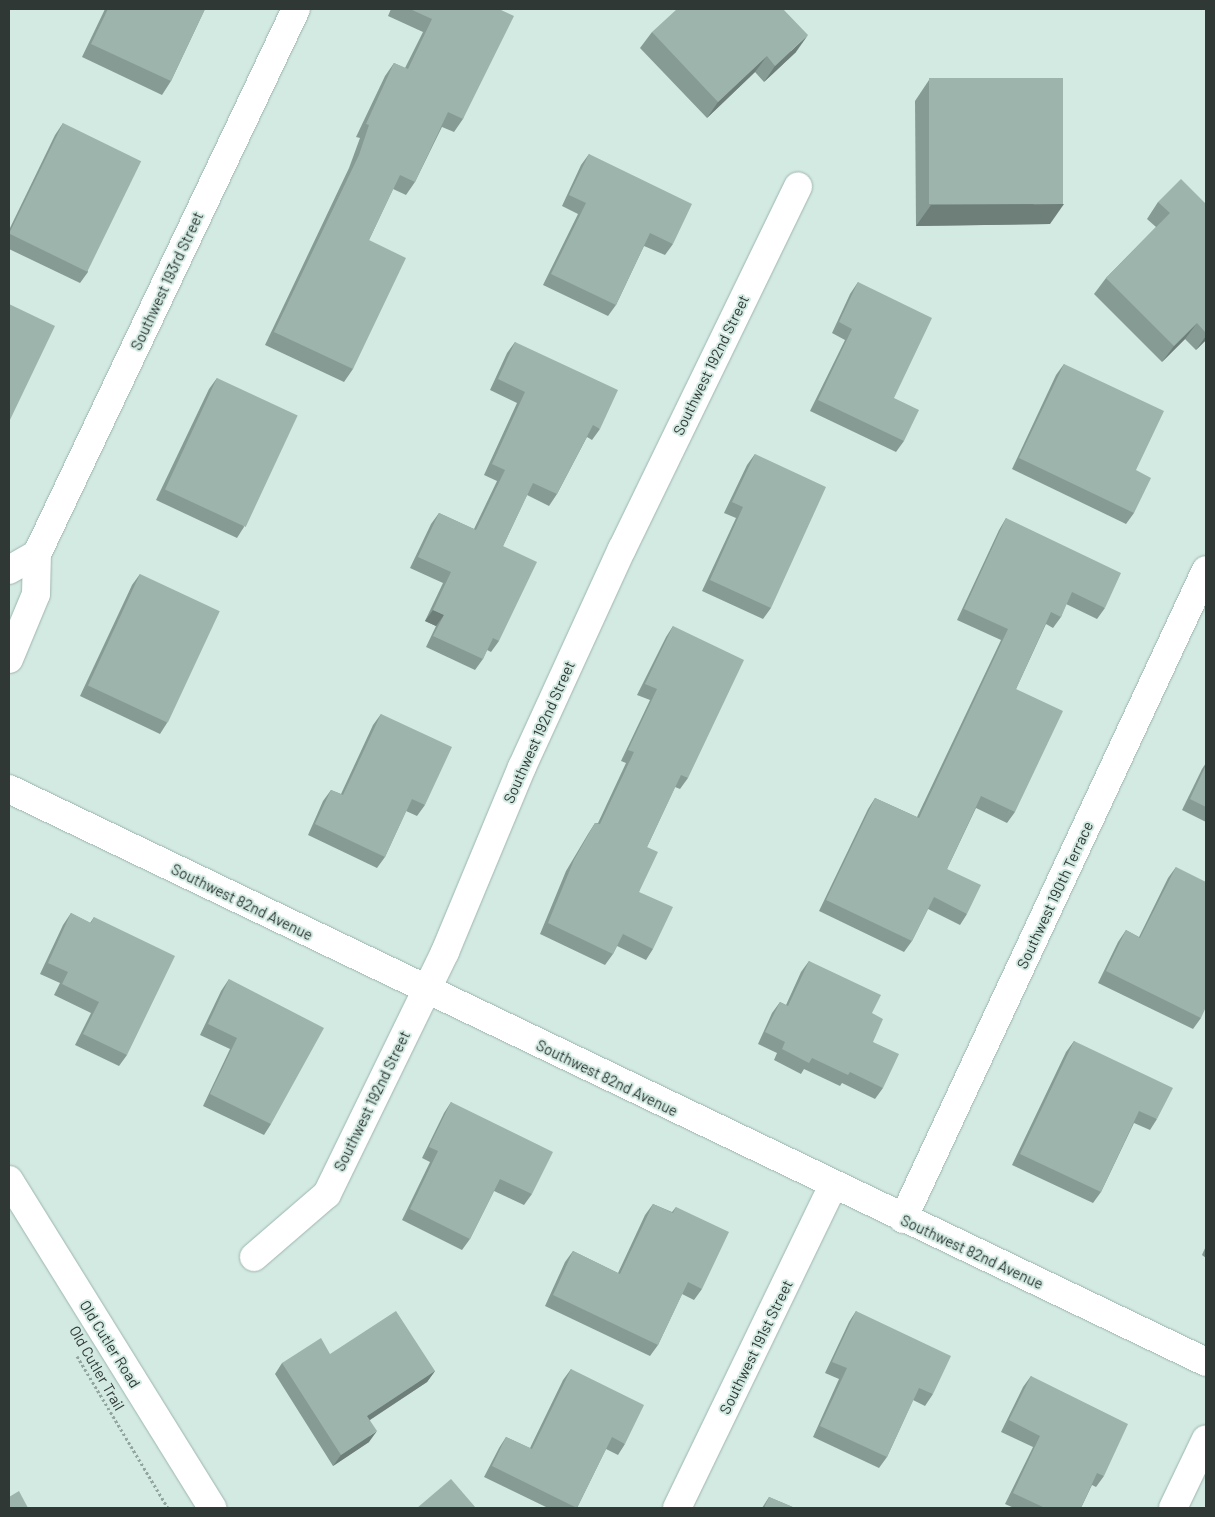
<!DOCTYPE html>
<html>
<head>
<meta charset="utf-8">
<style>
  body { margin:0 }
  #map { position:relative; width:1215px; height:1517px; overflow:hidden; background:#d3eae3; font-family:Barlow,sans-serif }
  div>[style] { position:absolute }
  .path>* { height:3px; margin-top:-1.5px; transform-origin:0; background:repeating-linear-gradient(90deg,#93a59f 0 2.5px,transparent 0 5px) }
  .roads { filter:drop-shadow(0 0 1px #9eb5af) drop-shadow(0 0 1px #9eb5af) }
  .minor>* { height:28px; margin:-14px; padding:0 14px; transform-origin:14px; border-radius:14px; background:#fff }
  .tertiary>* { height:28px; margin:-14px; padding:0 14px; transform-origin:14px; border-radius:14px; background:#fff }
  .secondary>* { height:28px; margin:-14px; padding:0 14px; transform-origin:14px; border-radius:14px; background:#fff }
  .wall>* { inset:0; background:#879b95 }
  .shaded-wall>* { inset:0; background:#6e7e79 }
  .building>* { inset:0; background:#9db4ad; transform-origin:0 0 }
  span { translate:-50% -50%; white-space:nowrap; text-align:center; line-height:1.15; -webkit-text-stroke:4px #d3eae3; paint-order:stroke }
  .street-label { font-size:15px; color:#2f3835 }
  .frame { position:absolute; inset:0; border:10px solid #2f3835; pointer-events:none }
</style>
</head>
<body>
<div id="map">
  <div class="path">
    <div style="left:77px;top:1356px;width:177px;rotate:59.1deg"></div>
  </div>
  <div class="roads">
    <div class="minor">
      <div style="left:9px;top:570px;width:32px;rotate:-30deg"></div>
      <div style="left:9px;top:659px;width:70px;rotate:-67.4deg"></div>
      <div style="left:36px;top:594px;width:40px;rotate:-88.6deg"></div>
      <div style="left:37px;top:554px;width:603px;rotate:-64.58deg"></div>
      <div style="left:903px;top:1219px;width:716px;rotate:-64.97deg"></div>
      <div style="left:254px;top:1257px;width:96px;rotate:-40.8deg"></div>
      <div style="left:327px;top:1194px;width:269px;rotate:-64deg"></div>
      <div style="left:445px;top:952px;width:200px;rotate:-67.4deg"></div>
      <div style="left:522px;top:767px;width:240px;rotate:-65.4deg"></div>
      <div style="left:622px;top:549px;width:403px;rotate:-64.1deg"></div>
      <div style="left:677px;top:1508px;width:358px;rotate:-64.2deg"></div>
      <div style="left:1173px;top:1508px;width:76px;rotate:-64.4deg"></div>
    </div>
    <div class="tertiary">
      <div style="left:9px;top:789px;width:1327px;rotate:25.58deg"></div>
    </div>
    <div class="secondary">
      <div style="left:9px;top:1180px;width:386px;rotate:58.2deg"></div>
    </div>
  </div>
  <div class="wall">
    <div style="clip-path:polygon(105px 9px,205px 9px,171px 81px,162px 95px,82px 57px)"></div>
    <div style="clip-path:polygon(391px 9px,501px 9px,463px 119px,454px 132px,442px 127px,415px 182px,406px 195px,393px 189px,369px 240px,353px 369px,344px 382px,265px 345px,349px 168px,360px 138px,356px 137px,385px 76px,394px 63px,405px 68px,423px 32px,388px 16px)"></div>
    <div style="clip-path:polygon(652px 32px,796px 52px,764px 82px,755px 72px,707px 118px,640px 48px)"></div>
    <div style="clip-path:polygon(929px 80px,1050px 224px,916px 226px,915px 101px)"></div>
    <div style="clip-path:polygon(63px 123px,88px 272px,80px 283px,9px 249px,9px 230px,55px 135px)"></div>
    <div style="clip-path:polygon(589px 154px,673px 244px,665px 255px,644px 246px,616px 305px,608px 316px,543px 285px,578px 214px,562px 206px,581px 165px)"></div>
    <div style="clip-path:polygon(1158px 202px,1206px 204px,1206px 340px,1196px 350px,1185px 339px,1162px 362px,1094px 294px,1106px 278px,1156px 227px,1147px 219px)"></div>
    <div style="clip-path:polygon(858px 282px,894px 398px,904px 441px,896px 452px,810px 411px,845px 340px,832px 333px,850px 294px)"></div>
    <div style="clip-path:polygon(515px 342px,600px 429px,592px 440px,587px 437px,557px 494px,549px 506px,527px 495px,503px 546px,499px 641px,491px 652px,487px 650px,483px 659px,475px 670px,426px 647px,436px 626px,425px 621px,443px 583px,410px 568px,431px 524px,439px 513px,474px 529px,497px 481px,484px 475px,517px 403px,490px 390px,507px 353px)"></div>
    <div style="clip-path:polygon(1064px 364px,1136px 470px,1134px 513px,1126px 524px,1012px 469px,1056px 375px)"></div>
    <div style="clip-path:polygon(217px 378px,244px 527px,237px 538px,156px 500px,209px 389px)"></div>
    <div style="clip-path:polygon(755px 454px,771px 608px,763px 619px,702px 591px,736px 518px,724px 513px,747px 465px)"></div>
    <div style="clip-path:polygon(1006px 518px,1105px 608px,1097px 619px,1066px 604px,1061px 617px,1053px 628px,1046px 624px,1016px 689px,1015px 812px,1007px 823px,976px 808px,947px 869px,967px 914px,960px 925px,928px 909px,912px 941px,904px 952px,819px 911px,868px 809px,875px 798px,917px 817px,1001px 640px,957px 620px,999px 530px)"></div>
    <div style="clip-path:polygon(140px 574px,167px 723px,160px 734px,80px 696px,132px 585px)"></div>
    <div style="clip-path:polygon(673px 626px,688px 778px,680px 789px,675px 787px,647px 847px,639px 892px,653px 949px,646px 960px,617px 946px,613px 954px,605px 965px,540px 934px,566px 871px,588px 834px,595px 823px,598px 823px,626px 763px,621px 761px,650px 700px,637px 695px,666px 637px)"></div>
    <div style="clip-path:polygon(381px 714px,425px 805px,417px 816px,406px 811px,385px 857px,377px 868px,308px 835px,323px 801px,331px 790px,341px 794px,373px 725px)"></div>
    <div style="clip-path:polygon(1206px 763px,1206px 822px,1182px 810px,1202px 769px)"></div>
    <div style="clip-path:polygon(1176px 867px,1201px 1018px,1193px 1029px,1098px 983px,1118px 942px,1126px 930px,1139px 937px,1168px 878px)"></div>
    <div style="clip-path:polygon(71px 913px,90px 923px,94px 917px,127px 1055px,119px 1066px,75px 1045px,91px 1013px,54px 995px,60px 983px,40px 974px,63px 925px)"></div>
    <div style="clip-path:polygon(809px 961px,872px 1013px,873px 1042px,883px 1088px,875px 1099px,842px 1083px,840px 1086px,804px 1069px,801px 1074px,774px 1060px,777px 1053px,758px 1044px,772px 1013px,780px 1002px,786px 1005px,801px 972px)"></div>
    <div style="clip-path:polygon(229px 979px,271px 1124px,264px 1135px,203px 1106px,230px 1049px,200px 1035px,221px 991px)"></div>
    <div style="clip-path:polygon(1074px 1041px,1157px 1119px,1150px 1130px,1134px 1123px,1101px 1192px,1093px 1203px,1012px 1165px,1066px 1052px)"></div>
    <div style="clip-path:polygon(451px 1102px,532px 1194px,524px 1205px,494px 1191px,470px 1239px,462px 1250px,402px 1220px,430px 1162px,422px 1158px,444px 1113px)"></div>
    <div style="clip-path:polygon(653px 1204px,672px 1212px,676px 1207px,702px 1289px,694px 1300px,682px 1294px,658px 1345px,650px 1356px,545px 1306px,565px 1262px,573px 1251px,618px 1273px,645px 1215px)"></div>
    <div style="clip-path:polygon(1206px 1246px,1206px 1258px,1202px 1255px)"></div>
    <div style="clip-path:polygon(856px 1311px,933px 1394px,925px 1406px,913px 1400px,887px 1457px,879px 1468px,813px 1437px,839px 1379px,825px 1373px,849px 1322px)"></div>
    <div style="clip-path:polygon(330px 1354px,435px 1371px,427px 1382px,370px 1420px,369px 1442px,333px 1466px,275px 1374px,282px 1363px)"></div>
    <div style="clip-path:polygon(571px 1369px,625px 1444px,618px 1455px,606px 1449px,577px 1508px,548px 1508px,484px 1477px,499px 1448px,506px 1437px,530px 1448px,563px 1380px)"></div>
    <div style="clip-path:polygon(1031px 1376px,1104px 1476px,1096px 1487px,1092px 1485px,1081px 1508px,1014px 1508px,1005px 1504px,1033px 1447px,1001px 1432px,1023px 1387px)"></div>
    <div style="clip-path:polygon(769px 1497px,795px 1508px,762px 1508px)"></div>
  </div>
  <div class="shaded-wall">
    <div style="clip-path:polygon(808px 35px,796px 52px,764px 82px,775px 66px)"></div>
    <div style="clip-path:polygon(767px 56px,755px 72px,707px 118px,718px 102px)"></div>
    <div style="clip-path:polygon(1064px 204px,1050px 224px,916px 226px,931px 205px)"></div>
    <div style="clip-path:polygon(1197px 323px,1185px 339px,1162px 362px,1174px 346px)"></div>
    <div style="clip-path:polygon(1206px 336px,1206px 340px,1196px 350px)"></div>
    <div style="clip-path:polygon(433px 610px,444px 615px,436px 626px,425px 621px)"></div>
    <div style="clip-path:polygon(435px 1371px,427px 1382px,359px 1427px,367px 1416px)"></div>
    <div style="clip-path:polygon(377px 1431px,369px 1442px,333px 1466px,341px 1455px)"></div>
  </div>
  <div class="building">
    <div style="clip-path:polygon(108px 9px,205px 9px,171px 81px,91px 44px)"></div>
    <div style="clip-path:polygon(410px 9px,501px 9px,501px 10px,514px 16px,463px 119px,448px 112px,415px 182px,400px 175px,369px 240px,406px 258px,353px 369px,274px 332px,359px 155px,369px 125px,366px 124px,394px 63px,408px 69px,432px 19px)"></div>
    <div style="clip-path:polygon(677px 9px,783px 9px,808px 35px,775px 66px,767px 56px,718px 102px,652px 32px)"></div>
    <div style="left:1063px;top:78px;width:126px;height:134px;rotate:90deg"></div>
    <div style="left:63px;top:123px;width:87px;height:123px;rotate:26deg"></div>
    <div style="clip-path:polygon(589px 154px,692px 204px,673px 244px,650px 233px,616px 305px,551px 274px,586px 203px,569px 195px)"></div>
    <div style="clip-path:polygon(1181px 179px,1206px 204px,1206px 333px,1197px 323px,1174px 346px,1106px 278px,1170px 213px,1158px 202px)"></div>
    <div style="clip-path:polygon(858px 282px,932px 318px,894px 398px,919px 410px,904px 441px,818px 400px,852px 329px,839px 322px)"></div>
    <div style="clip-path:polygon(9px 304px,55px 326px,9px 422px)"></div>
    <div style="clip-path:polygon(515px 342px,618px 390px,600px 429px,593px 425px,557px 494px,533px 483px,503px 546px,537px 562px,499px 641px,493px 638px,483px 659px,433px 636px,444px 615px,433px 610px,451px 572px,418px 557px,439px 513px,476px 530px,505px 470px,492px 464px,525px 392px,498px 379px)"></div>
    <div style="clip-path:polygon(1064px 364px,1164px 411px,1136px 470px,1151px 478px,1134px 513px,1019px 458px)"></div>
    <div style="left:217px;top:378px;width:89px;height:123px;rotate:25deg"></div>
    <div style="clip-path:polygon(755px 454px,826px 487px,771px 608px,710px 580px,743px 507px,732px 502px)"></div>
    <div style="clip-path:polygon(1006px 518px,1121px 573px,1105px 608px,1072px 592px,1061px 617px,1051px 612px,1016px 689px,1063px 711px,1015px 812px,981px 796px,947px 869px,981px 885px,967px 914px,934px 897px,912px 941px,826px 900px,875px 798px,919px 818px,1008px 629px,964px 609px)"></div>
    <div style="left:140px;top:574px;width:88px;height:123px;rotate:25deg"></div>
    <div style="clip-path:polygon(673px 626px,744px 660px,688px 778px,681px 775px,647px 847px,658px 852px,639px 892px,673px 907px,653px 949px,623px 934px,613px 954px,548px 923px,574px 860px,595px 823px,600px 824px,634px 752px,628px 750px,657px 689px,645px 684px)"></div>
    <div style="clip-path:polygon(381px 714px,452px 747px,425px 805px,412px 799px,385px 857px,315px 824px,331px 790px,343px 795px)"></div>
    <div style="clip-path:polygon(1206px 765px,1206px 807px,1190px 799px)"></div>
    <div style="clip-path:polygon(1176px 867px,1206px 882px,1206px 1007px,1201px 1018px,1106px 971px,1126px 930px,1140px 938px)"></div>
    <div style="clip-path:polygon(71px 913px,91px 923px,94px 917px,175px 956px,127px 1055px,83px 1034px,99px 1002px,62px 984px,68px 972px,48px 963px)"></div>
    <div style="clip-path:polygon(809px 961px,881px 995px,872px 1013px,883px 1019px,873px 1042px,899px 1054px,883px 1088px,850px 1072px,848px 1075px,812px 1058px,809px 1063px,782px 1049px,785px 1042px,765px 1032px,780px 1002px,788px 1006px)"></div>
    <div style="clip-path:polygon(229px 979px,324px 1028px,271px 1124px,210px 1094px,237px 1038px,208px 1024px)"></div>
    <div style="clip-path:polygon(1074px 1041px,1173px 1088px,1157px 1119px,1139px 1111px,1101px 1192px,1020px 1154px)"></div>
    <div style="clip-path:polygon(451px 1102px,553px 1152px,532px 1194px,500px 1179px,470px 1239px,410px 1209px,438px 1151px,429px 1147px)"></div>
    <div style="clip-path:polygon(653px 1204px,673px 1213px,676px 1207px,729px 1232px,702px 1289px,688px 1282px,658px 1345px,553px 1295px,573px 1251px,620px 1274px)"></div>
    <div style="clip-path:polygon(396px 1311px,435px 1371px,367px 1416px,377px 1431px,341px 1455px,282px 1363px,321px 1338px,330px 1354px)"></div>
    <div style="clip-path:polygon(856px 1311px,951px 1356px,933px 1394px,919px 1388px,887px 1457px,820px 1426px,847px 1368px,832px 1362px)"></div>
    <div style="clip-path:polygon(571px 1369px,644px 1405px,625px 1444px,612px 1437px,577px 1508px,492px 1466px,506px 1437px,532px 1449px)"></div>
    <div style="clip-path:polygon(1031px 1376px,1128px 1424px,1104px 1476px,1097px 1473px,1081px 1508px,1045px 1508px,1013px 1493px,1040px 1436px,1009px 1420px)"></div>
    <div style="clip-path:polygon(451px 1479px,476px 1508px,417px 1508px)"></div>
    <div style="clip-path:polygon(19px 1491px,28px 1508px,9px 1508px,9px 1497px)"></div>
    <div style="clip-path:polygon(769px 1497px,795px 1508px,764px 1508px)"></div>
  </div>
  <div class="street-label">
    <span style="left:167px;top:281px;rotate:-65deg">Southwest 193rd Street</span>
    <span style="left:711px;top:365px;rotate:-64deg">Southwest 192nd Street</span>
    <span style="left:539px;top:732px;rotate:-66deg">Southwest 192nd Street</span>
    <span style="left:1055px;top:895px;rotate:-65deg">Southwest 190th Terrace</span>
    <span style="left:242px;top:902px;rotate:26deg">Southwest 82nd Avenue</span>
    <span style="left:607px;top:1078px;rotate:26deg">Southwest 82nd Avenue</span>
    <span style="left:372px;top:1101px;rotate:-64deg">Southwest 192nd Street</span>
    <span style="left:972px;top:1252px;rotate:25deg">Southwest 82nd Avenue</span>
    <span style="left:110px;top:1344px;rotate:58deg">Old Cutler Road</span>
    <span style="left:756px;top:1347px;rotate:-64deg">Southwest 191st Street</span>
    <span style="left:97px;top:1368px;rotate:60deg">Old Cutler Trail</span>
  </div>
  <div class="frame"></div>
</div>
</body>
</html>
